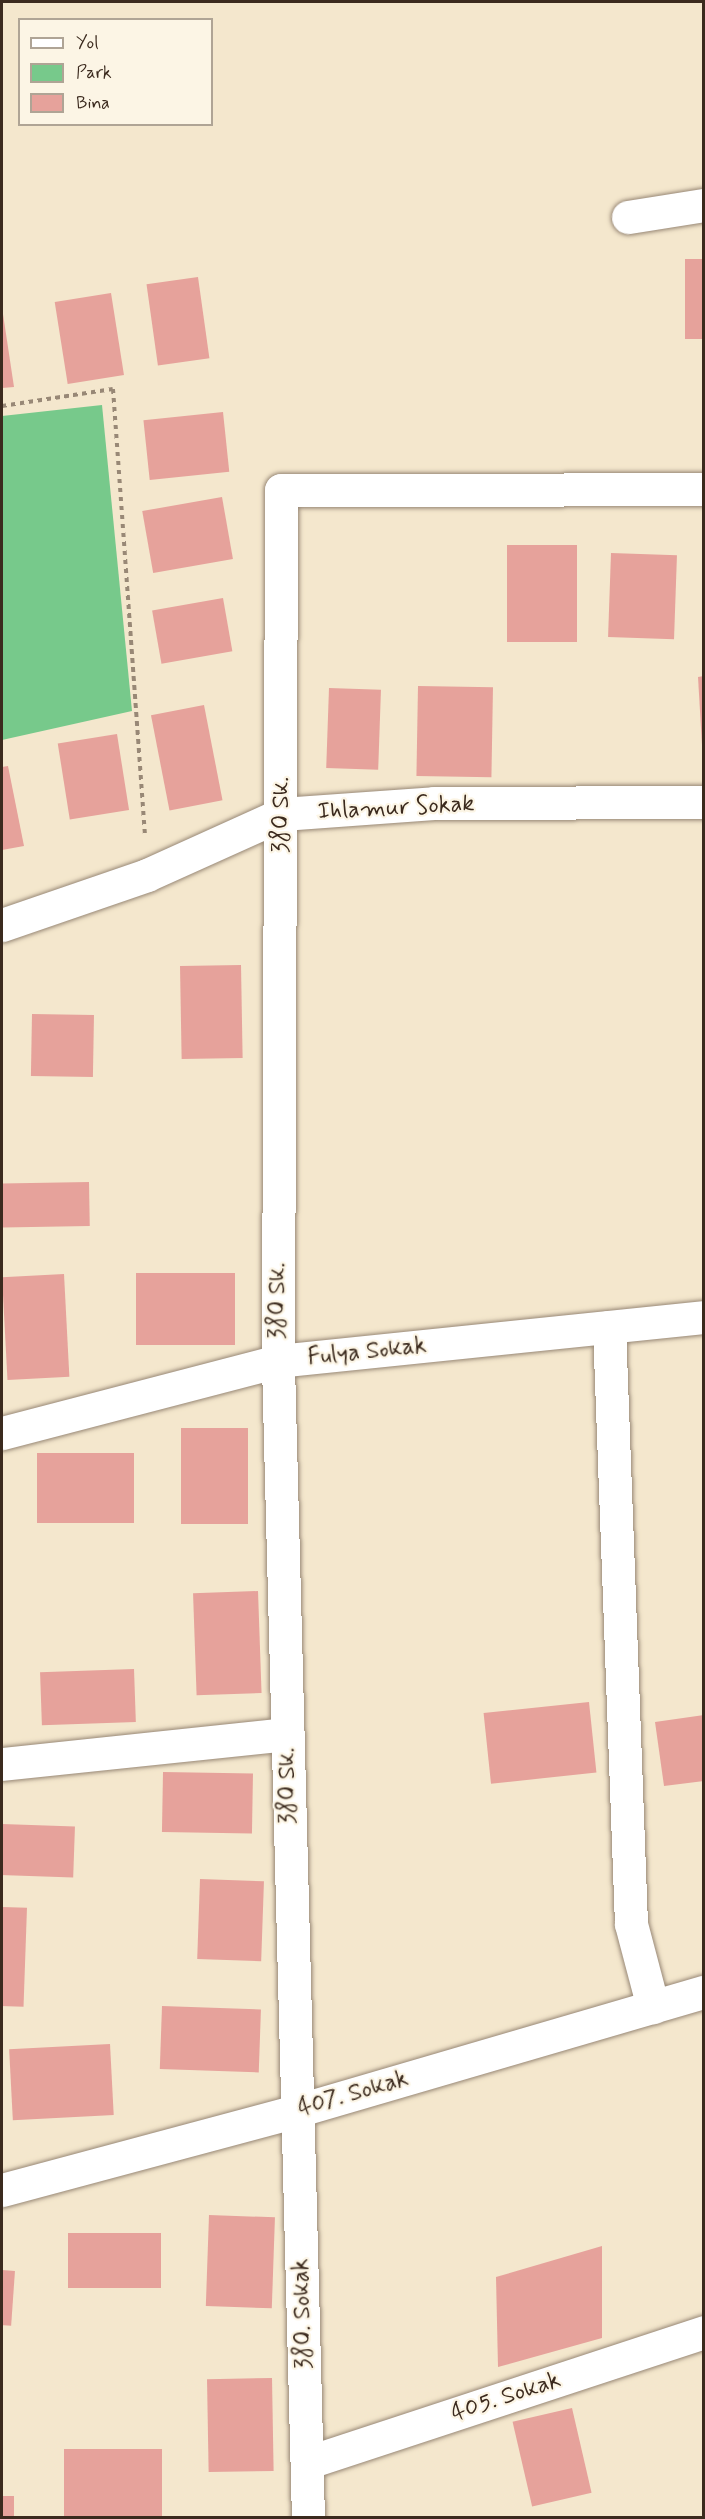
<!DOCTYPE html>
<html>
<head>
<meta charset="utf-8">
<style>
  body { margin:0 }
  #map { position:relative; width:705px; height:2519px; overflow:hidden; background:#f4e7cd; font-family:Mynerve,sans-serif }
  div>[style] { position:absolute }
  .green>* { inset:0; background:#77c98b }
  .building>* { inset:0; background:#e6a29b; transform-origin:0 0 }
  .path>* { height:4px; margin-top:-2px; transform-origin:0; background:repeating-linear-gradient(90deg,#988876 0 4.5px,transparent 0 9px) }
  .roads { filter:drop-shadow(0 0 2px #988876) drop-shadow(0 0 2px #988876) }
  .minor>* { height:33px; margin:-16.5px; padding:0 16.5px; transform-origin:16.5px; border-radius:16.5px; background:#fff }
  span { translate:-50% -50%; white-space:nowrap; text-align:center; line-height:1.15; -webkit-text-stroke:4.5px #fcf5e5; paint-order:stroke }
  .street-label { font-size:24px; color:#3b2a1e }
  .frame { position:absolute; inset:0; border:3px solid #3b2a1e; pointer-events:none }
  .legend { position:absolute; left:18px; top:18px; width:195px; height:108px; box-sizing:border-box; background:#fcf5e5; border:2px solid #afa495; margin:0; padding:8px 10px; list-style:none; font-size:18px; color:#3b2a1e }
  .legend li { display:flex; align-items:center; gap:12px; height:30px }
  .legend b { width:30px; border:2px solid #afa495 }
</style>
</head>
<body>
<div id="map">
  <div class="green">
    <div style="clip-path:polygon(102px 405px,132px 711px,2px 740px,2px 416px)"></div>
  </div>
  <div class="building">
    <div style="left:685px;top:259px;width:19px;height:80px"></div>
    <div style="left:198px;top:277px;width:82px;height:52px;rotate:82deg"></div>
    <div style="left:111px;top:293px;width:83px;height:57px;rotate:81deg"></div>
    <div style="clip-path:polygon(3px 314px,14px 387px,2px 388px,2px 315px)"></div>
    <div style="left:223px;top:412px;width:60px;height:80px;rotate:84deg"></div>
    <div style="left:222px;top:497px;width:63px;height:81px;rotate:80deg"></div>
    <div style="left:507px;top:545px;width:70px;height:97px"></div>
    <div style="left:611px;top:553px;width:66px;height:84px;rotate:2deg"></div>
    <div style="left:223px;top:598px;width:54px;height:72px;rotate:80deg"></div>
    <div style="clip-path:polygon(704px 676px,704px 745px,702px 745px,698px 677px)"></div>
    <div style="left:418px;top:686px;width:75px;height:90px;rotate:1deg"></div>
    <div style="left:329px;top:688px;width:52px;height:80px;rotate:2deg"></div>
    <div style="left:204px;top:705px;width:97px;height:54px;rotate:79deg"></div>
    <div style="left:117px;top:734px;width:77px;height:60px;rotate:81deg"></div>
    <div style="clip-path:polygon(8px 766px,24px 846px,2px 850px,2px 767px)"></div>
    <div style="left:241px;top:965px;width:93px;height:61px;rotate:89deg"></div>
    <div style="left:32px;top:1014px;width:62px;height:62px;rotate:1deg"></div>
    <div style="left:89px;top:1182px;width:44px;height:87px;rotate:89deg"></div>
    <div style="left:136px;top:1273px;width:99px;height:72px"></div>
    <div style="left:64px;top:1274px;width:103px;height:62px;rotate:87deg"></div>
    <div style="left:181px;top:1428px;width:67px;height:96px"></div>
    <div style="left:37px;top:1453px;width:97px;height:70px"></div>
    <div style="left:258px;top:1591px;width:102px;height:65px;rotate:88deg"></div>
    <div style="left:134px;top:1669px;width:53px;height:94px;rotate:88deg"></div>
    <div style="left:589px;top:1702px;width:71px;height:106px;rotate:84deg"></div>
    <div style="clip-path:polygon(704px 1715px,704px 1781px,664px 1786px,655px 1722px)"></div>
    <div style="left:163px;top:1772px;width:90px;height:60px;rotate:1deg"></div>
    <div style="left:2px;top:1824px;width:73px;height:51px;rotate:2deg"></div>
    <div style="left:200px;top:1879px;width:64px;height:80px;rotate:2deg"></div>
    <div style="left:2px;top:1907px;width:25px;height:99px;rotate:2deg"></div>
    <div style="left:162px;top:2006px;width:99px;height:63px;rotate:2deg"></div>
    <div style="left:110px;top:2044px;width:71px;height:101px;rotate:87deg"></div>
    <div style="left:209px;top:2215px;width:66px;height:91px;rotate:2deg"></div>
    <div style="left:68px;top:2233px;width:93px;height:55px"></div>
    <div style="clip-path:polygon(602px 2246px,602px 2338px,498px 2367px,496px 2277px)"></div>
    <div style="left:2px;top:2270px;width:13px;height:55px;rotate:4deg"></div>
    <div style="left:272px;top:2378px;width:93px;height:65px;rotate:89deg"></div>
    <div style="left:572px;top:2408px;width:87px;height:61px;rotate:77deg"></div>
    <div style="left:64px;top:2449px;width:98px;height:69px"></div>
    <div style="left:2px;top:2496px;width:12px;height:22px"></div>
  </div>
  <div class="path">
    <div style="left:2px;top:406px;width:112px;rotate:-8.7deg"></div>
    <div style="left:113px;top:389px;width:447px;rotate:85.9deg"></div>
  </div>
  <div class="roads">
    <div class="minor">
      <div style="left:628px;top:217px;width:77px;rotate:-9deg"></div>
      <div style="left:2px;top:925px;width:153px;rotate:-19deg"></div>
      <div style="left:147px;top:875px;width:148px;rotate:-24.3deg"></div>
      <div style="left:282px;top:814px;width:152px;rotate:-4.1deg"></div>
      <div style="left:434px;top:803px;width:270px;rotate:-0.2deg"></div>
      <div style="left:609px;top:1327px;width:597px;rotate:87.89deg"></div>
      <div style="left:631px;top:1924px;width:86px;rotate:75.2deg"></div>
      <div style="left:2px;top:1433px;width:285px;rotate:-14.6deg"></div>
      <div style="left:278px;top:1361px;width:428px;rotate:-5.9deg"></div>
      <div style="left:2px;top:1764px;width:287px;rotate:-6deg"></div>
      <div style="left:2px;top:2190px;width:304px;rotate:-15deg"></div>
      <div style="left:296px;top:2111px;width:425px;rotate:-16.3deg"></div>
      <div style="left:309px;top:2462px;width:416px;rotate:-18.2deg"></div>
      <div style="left:308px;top:2518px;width:1157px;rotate:-91.49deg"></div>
      <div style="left:278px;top:1361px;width:871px;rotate:-89.8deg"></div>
      <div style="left:281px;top:490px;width:423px;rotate:-0.1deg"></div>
    </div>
  </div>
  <div class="street-label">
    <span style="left:396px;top:808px;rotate:-3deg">Ihlamur Sokak</span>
    <span style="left:282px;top:815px;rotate:-90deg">380 Sk.</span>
    <span style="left:278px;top:1301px;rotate:-90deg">380 Sk.</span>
    <span style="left:367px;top:1352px;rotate:-6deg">Fulya Sokak</span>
    <span style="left:288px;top:1786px;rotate:-91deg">380 Sk.</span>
    <span style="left:353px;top:2094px;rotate:-16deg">407. Sokak</span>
    <span style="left:303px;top:2314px;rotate:-92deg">380. Sokak</span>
    <span style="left:506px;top:2397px;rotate:-18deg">405. Sokak</span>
  </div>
  <div class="frame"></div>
  <ul class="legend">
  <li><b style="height:8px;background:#fff"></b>Yol</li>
  <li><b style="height:16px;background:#77c98b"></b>Park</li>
  <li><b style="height:16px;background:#e6a29b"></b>Bina</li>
  </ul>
</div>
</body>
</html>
